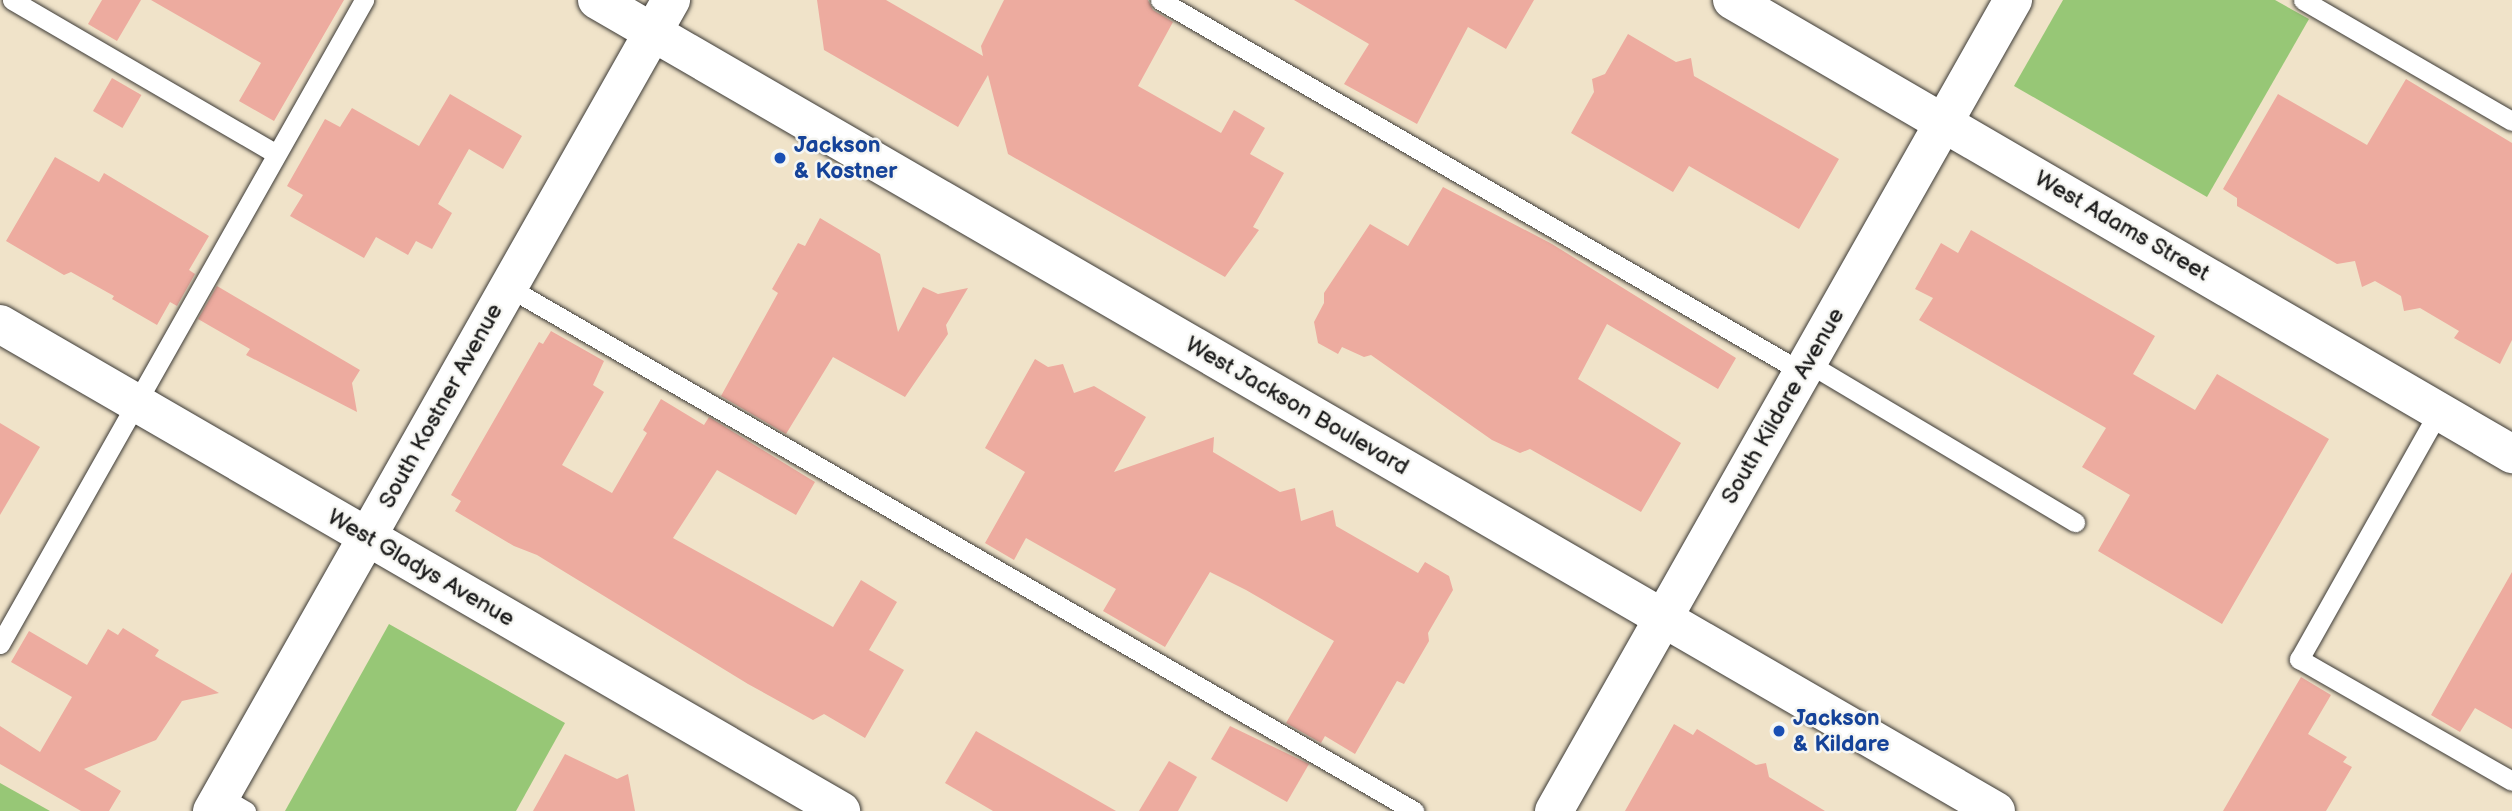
<!DOCTYPE html>
<html>
<head>
<meta charset="utf-8">
<style>
  body { margin:0 }
  #map { position:relative; width:2512px; height:811px; overflow:hidden; background:#f0e3c9; font-family:"Balsamiq Sans",sans-serif }
  div>[style] { position:absolute }
  .green>* { inset:0; background:#97c776 }
  .building>* { inset:0; background:#edab9f; transform-origin:0 0 }
  .roads { filter:drop-shadow(0 0 2px #3c3a36) drop-shadow(0 0 2px #3c3a36) }
  .service>* { height:19px; margin:-9.5px; padding:0 9.5px; transform-origin:9.5px; border-radius:9.5px; background:#fff }
  .minor>* { height:38px; margin:-19px; padding:0 19px; transform-origin:19px; border-radius:19px; background:#fff }
  .tertiary>* { height:38px; margin:-19px; padding:0 19px; transform-origin:19px; border-radius:19px; background:#fff }
  .dots>* { width:19px; height:19px; translate:-50% -50%; box-sizing:border-box; border:4px solid #f6f6f2; border-radius:50% }
  span { translate:-50% -50%; white-space:nowrap; text-align:center; line-height:1.15; -webkit-text-stroke:5px #f6f6f2; paint-order:stroke }
  .transit-label { font-size:23px; color:#164399; font-weight:700 }
  .left { translate:0 -50%; text-align:left }
  .street-label { font-size:23px; color:#1c1c1c }
</style>
</head>
<body>
<div id="map">
  <div class="green">
    <div style="clip-path:polygon(2063px 0,2275px 0,2309px 19px,2207px 197px,2014px 86px)"></div>
    <div style="clip-path:polygon(389px 624px,565px 723px,516px 811px,285px 811px)"></div>
    <div style="clip-path:polygon(0 783px,50px 811px,0 811px)"></div>
  </div>
  <div class="building">
    <div style="clip-path:polygon(102px 0,141px 0,117px 41px,88px 24px)"></div>
    <div style="clip-path:polygon(151px 0,344px 0,274px 121px,239px 101px,261px 63px)"></div>
    <div style="clip-path:polygon(817px 0,886px 0,983px 56px,981px 46px,1004px 0,1148px 0,1153px 10px,1173px 22px,1138px 86px,1221px 133px,1234px 110px,1265px 128px,1250px 154px,1284px 173px,1253px 227px,1259px 230px,1225px 277px,1008px 154px,988px 75px,958px 127px,824px 50px)"></div>
    <div style="clip-path:polygon(1294px 0,1534px 0,1506px 49px,1468px 27px,1417px 124px,1344px 84px,1369px 44px)"></div>
    <div style="clip-path:polygon(1628px 34px,1676px 62px,1691px 58px,1694px 76px,1839px 159px,1799px 229px,1689px 166px,1673px 192px,1571px 133px,1594px 92px,1592px 79px,1605px 74px)"></div>
    <div style="left:112px;top:78px;width:34px;height:38px;rotate:30deg"></div>
    <div style="clip-path:polygon(2406px 79px,2512px 143px,2512px 340px,2500px 364px,2454px 338px,2459px 331px,2420px 308px,2404px 311px,2401px 296px,2375px 281px,2362px 287px,2355px 261px,2337px 264px,2237px 206px,2237px 198px,2223px 189px,2278px 94px,2367px 145px)"></div>
    <div style="clip-path:polygon(450px 94px,522px 136px,503px 169px,469px 149px,438px 204px,452px 213px,432px 249px,416px 241px,408px 255px,376px 237px,364px 258px,290px 216px,303px 195px,287px 186px,325px 119px,340px 127px,352px 108px,419px 146px)"></div>
    <div style="clip-path:polygon(55px 157px,99px 182px,104px 173px,209px 236px,189px 270px,195px 274px,177px 306px,170px 302px,157px 325px,112px 299px,114px 296px,71px 272px,64px 275px,6px 241px)"></div>
    <div style="clip-path:polygon(1443px 187px,1552px 244px,1736px 358px,1718px 389px,1607px 324px,1578px 379px,1681px 443px,1641px 512px,1530px 449px,1520px 453px,1492px 440px,1371px 355px,1364px 357px,1342px 347px,1338px 354px,1318px 343px,1314px 322px,1324px 303px,1324px 293px,1370px 224px,1408px 246px)"></div>
    <div style="clip-path:polygon(820px 218px,880px 254px,898px 332px,923px 287px,938px 294px,968px 288px,946px 325px,948px 334px,905px 397px,833px 357px,786px 434px,721px 396px,778px 293px,772px 289px,798px 243px,805px 246px)"></div>
    <div style="clip-path:polygon(1971px 230px,2155px 336px,2133px 374px,2195px 410px,2217px 374px,2329px 439px,2222px 624px,2098px 551px,2130px 495px,2082px 467px,2106px 428px,1919px 320px,1933px 298px,1915px 289px,1941px 243px,1958px 253px)"></div>
    <div style="clip-path:polygon(217px 286px,360px 370px,352px 383px,357px 412px,246px 355px,250px 349px,198px 319px)"></div>
    <div style="clip-path:polygon(551px 331px,604px 361px,593px 385px,604px 392px,562px 465px,612px 493px,647px 433px,643px 430px,661px 399px,704px 425px,709px 417px,815px 482px,796px 515px,717px 470px,673px 538px,833px 627px,861px 580px,897px 602px,869px 650px,904px 670px,865px 738px,824px 714px,813px 720px,748px 684px,537px 555px,514px 546px,455px 511px,461px 501px,451px 495px,539px 342px,543px 344px)"></div>
    <div style="clip-path:polygon(1035px 359px,1048px 367px,1063px 364px,1074px 393px,1094px 386px,1146px 417px,1114px 472px,1214px 437px,1213px 452px,1280px 492px,1295px 488px,1301px 521px,1333px 510px,1336px 526px,1418px 573px,1425px 562px,1449px 576px,1453px 590px,1428px 633px,1429px 641px,1404px 684px,1397px 681px,1355px 754px,1325px 736px,1321px 743px,1286px 723px,1334px 641px,1246px 590px,1210px 572px,1165px 647px,1103px 611px,1116px 589px,1026px 538px,1014px 560px,985px 543px,1025px 472px,985px 448px)"></div>
    <div style="clip-path:polygon(0 423px,40px 447px,0 515px)"></div>
    <div style="clip-path:polygon(2512px 572px,2512px 729px,2475px 708px,2460px 732px,2431px 715px)"></div>
    <div style="clip-path:polygon(123px 628px,159px 650px,155px 656px,219px 693px,182px 701px,156px 740px,84px 769px,121px 791px,109px 811px,81px 811px,0 764px,0 726px,40px 752px,72px 697px,11px 662px,29px 631px,87px 665px,108px 629px,118px 635px)"></div>
    <div style="clip-path:polygon(2301px 677px,2331px 695px,2308px 734px,2347px 757px,2343px 762px,2352px 767px,2326px 811px,2223px 811px)"></div>
    <div style="clip-path:polygon(1674px 724px,1693px 735px,1697px 729px,1756px 765px,1766px 763px,1769px 777px,1825px 811px,1625px 811px)"></div>
    <div style="clip-path:polygon(1230px 726px,1309px 764px,1287px 802px,1211px 759px)"></div>
    <div style="clip-path:polygon(976px 731px,1116px 811px,993px 811px,945px 783px)"></div>
    <div style="clip-path:polygon(565px 754px,617px 779px,628px 774px,635px 811px,533px 811px)"></div>
    <div style="clip-path:polygon(1169px 761px,1197px 777px,1178px 811px,1139px 811px)"></div>
  </div>
  <div class="roads">
    <div class="service">
      <div style="left:12px;top:0;width:306px;rotate:30.2deg"></div>
      <div style="left:1160px;top:0;width:742px;rotate:30.09deg"></div>
      <div style="left:2303px;top:0;width:241px;rotate:30.1deg"></div>
      <div style="left:508px;top:287px;width:1047px;rotate:30.04deg"></div>
      <div style="left:1808px;top:363px;width:311px;rotate:30.8deg"></div>
      <div style="left:2439px;top:411px;width:285px;rotate:119.4deg"></div>
      <div style="left:2299px;top:659px;width:245px;rotate:29.8deg"></div>
      <div style="left:0;top:644px;width:740px;rotate:-60.52deg"></div>
      <div style="left:220px;top:796px;width:30px;rotate:30deg"></div>
    </div>
    <div class="minor">
      <div style="left:1732px;top:0;width:903px;rotate:30.2deg"></div>
      <div style="left:0;top:324px;width:972px;rotate:30.07deg"></div>
      <div style="left:1554px;top:811px;width:932px;rotate:-60.49deg"></div>
    </div>
    <div class="tertiary">
      <div style="left:597px;top:0;width:1617px;rotate:30.1deg"></div>
      <div style="left:212px;top:811px;width:932px;rotate:-60.49deg"></div>
    </div>
  </div>
  <div class="dots">
    <div style="left:780px;top:158px;background:#1a4fb4"></div>
    <div style="left:1779px;top:731px;background:#1a4fb4"></div>
  </div>
  <div class="transit-label">
    <span class="left" style="left:794px;top:158px">Jackson<br>&amp; Kostner</span>
    <span class="left" style="left:1793px;top:731px">Jackson<br>&amp; Kildare</span>
  </div>
  <div class="street-label">
    <span style="left:2122px;top:226px;rotate:30deg">West Adams Street</span>
    <span style="left:441px;top:406px;rotate:-61deg">South Kostner Avenue</span>
    <span style="left:1297px;top:406px;rotate:30deg">West Jackson Boulevard</span>
    <span style="left:1783px;top:406px;rotate:-60deg">South Kildare Avenue</span>
    <span style="left:421px;top:568px;rotate:30deg">West Gladys Avenue</span>
  </div>
</div>
</body>
</html>
